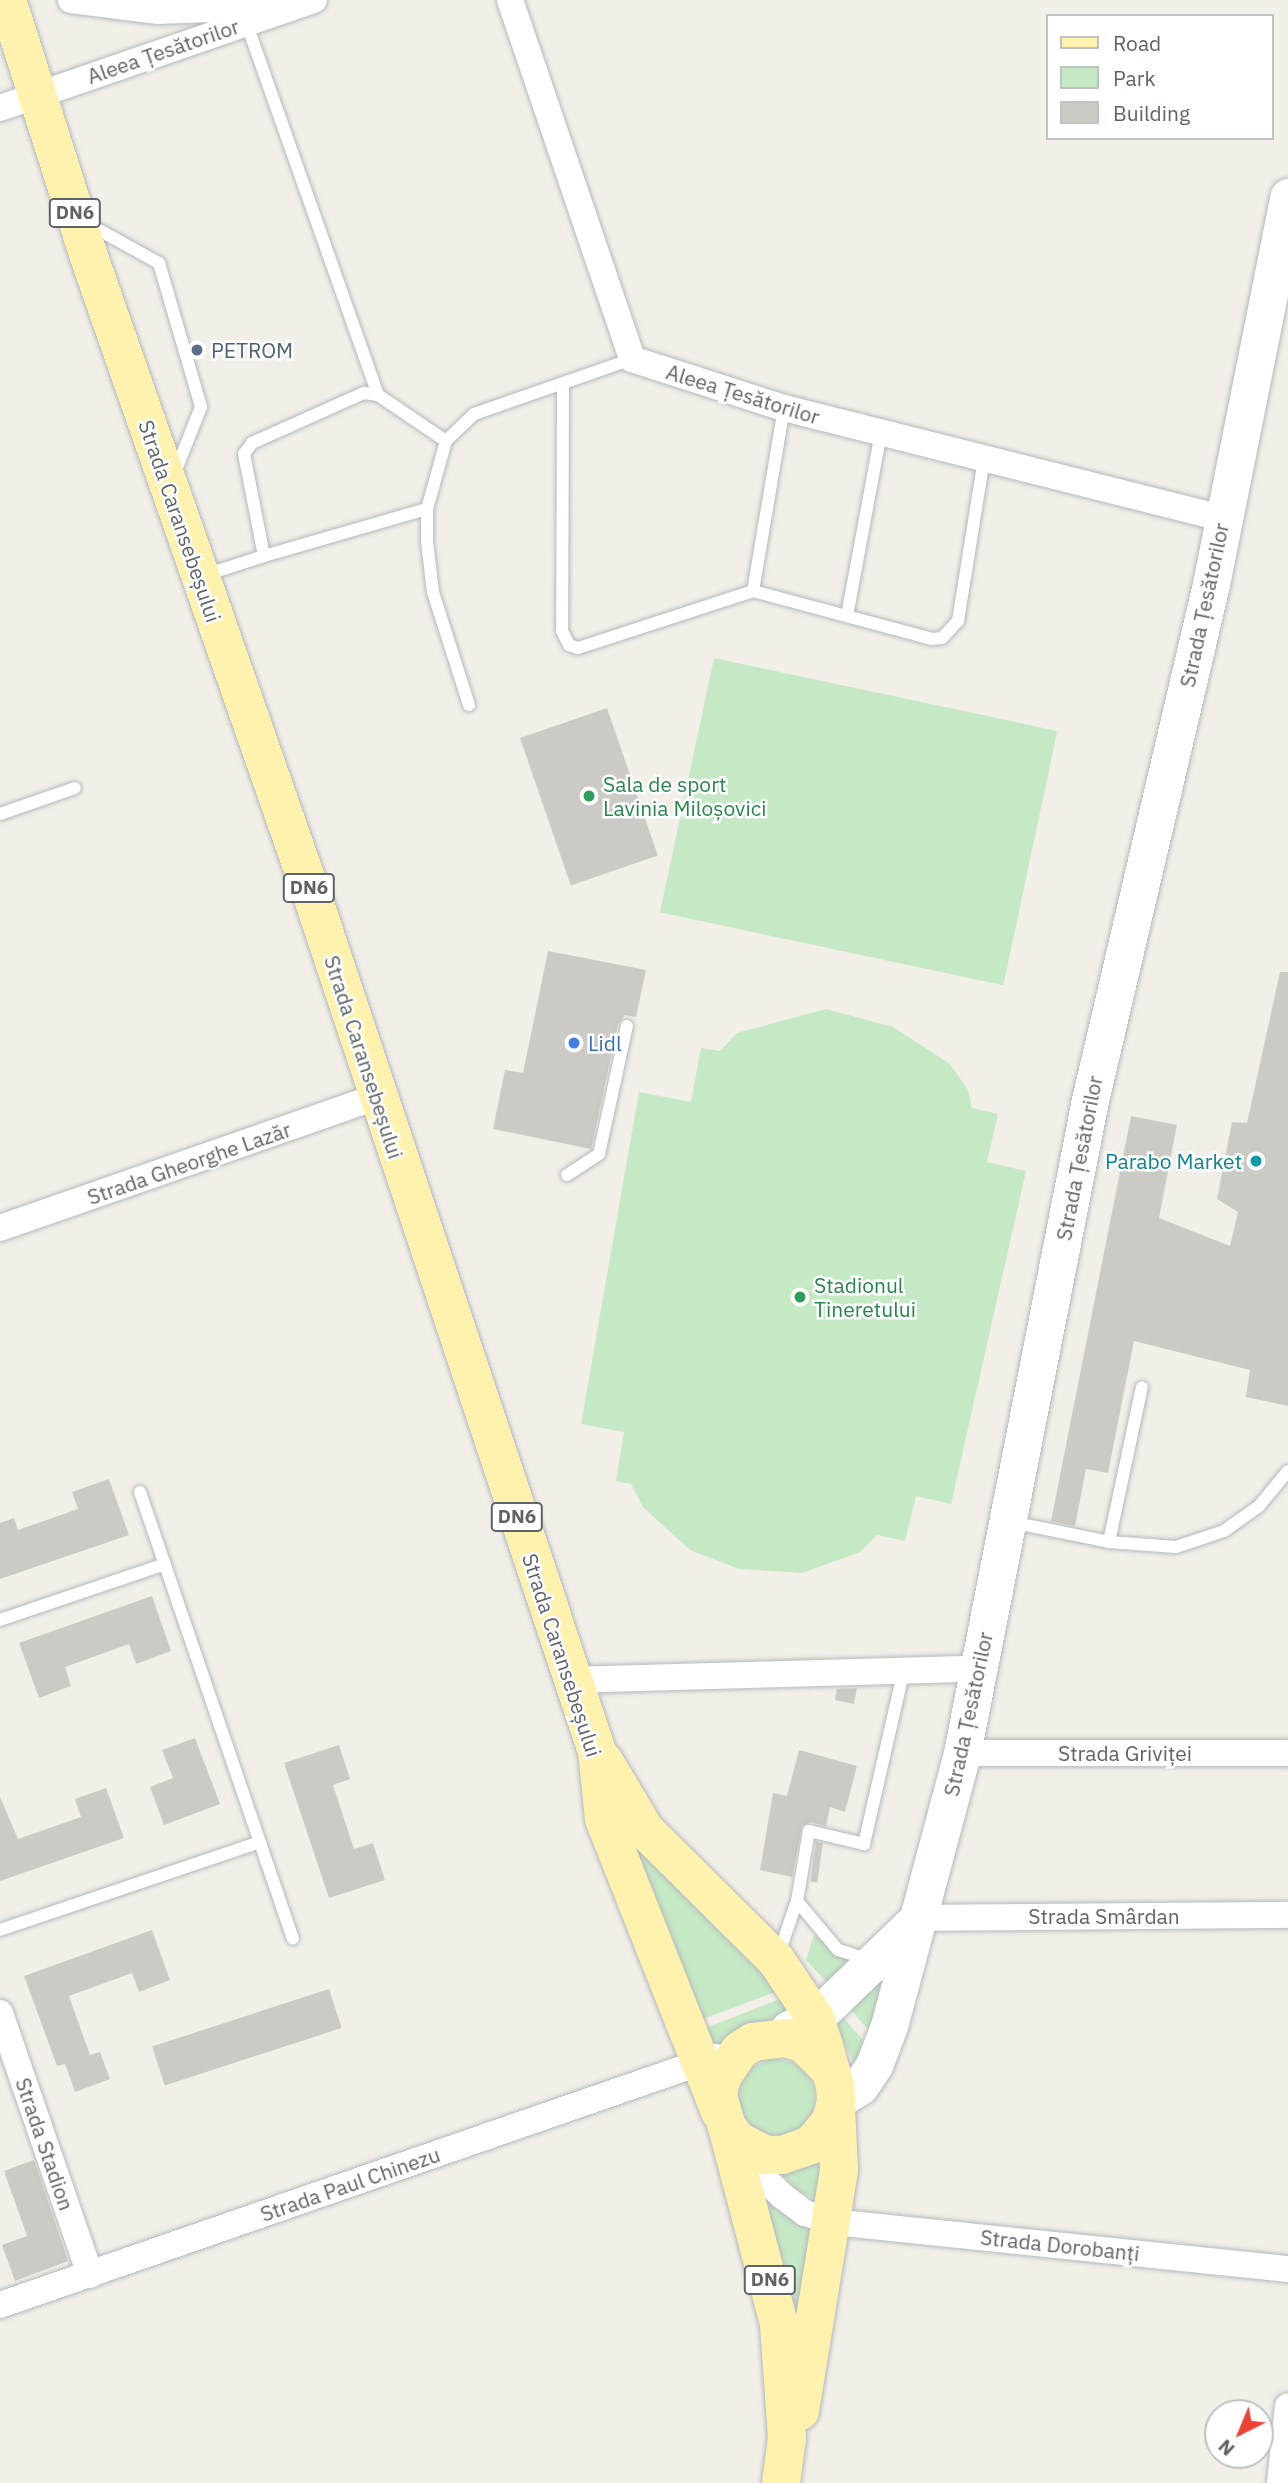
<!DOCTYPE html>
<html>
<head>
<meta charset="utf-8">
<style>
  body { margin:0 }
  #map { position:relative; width:1288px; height:2483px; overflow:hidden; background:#f1efe8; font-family:"IBM Plex Sans",sans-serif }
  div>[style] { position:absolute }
  .green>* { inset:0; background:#c5e8c5; transform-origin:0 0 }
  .round { border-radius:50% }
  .building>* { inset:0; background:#cccac5; transform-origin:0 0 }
  .roads { filter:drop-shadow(0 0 2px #b5b8bc) drop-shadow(0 0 2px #b5b8bc) }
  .service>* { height:12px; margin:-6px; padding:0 6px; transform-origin:6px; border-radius:6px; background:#fff }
  .minor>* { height:26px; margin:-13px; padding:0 13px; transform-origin:13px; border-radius:13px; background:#fff }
  .secondary>* { height:37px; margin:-18.5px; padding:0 18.5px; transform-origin:18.5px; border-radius:18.5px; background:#fff }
  .primary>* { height:38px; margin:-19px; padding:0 19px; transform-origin:19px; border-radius:19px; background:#fff2af }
  .dots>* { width:19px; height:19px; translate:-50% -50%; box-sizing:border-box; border:4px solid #fff; border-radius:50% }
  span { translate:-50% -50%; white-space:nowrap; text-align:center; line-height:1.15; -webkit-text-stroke:5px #fff; paint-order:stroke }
  .shield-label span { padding:2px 5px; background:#fff; border:2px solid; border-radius:5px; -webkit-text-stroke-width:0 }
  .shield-label { font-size:19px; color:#5f6368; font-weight:700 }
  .street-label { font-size:21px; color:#5f6368 }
  .service-label { font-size:21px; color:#4e5e75 }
  .left { translate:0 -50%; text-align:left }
  .leisure-label { font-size:21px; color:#27864d }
  .shop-label { font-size:21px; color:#366cbe }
  .culture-label { font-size:21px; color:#0d838f }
  .right { translate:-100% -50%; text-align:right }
  .legend { position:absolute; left:1046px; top:14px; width:228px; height:126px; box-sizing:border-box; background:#fff; border:2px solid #bfc1c3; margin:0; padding:9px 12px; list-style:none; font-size:21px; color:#5f6368 }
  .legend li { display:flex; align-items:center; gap:14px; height:35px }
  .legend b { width:35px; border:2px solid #bfc1c3 }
  .north { position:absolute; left:1204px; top:2399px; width:70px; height:70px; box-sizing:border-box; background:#fff; border:2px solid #bfc1c3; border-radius:50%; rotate:223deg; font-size:19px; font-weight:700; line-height:28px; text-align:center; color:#5f6368 }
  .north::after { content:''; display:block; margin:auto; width:24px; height:32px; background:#ea4335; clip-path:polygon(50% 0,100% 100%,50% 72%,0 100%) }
</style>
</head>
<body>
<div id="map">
  <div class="green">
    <div style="left:714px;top:658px;width:351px;height:260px;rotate:12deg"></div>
    <div style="clip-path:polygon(826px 1009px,893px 1027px,950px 1064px,968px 1090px,972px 1108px,998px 1114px,987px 1162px,1026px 1171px,951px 1504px,916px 1496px,905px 1541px,877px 1535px,860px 1552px,802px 1573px,739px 1569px,690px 1550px,643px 1507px,631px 1484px,616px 1481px,624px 1432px,581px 1424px,639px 1092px,691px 1102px,701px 1048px,720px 1051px,737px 1033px)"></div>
    <div style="clip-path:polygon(626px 1827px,781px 1990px,695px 2022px)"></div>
    <div style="clip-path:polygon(814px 1935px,853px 1962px,829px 1985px,806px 1960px)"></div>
    <div style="clip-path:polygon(900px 1945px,872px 2034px,843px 2001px)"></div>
    <div style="clip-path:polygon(788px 1996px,794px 2007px,775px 2023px,709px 2049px,698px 2031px)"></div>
    <div style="clip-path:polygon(836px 2009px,867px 2045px,857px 2069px,835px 2025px)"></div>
    <div class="round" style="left:739px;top:2059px;width:76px;height:76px"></div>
    <div style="clip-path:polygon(823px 2146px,819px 2201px,799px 2191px,777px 2170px)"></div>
    <div style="clip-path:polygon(764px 2189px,814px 2227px,802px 2320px,791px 2321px)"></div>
  </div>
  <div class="building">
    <div style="left:607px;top:708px;width:156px;height:92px;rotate:71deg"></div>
    <div style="clip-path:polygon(548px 951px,646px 970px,636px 1017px,625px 1015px,618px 1024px,591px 1149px,493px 1129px,505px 1070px,523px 1073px)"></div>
    <div style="clip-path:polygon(1280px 972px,1288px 972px,1288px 1406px,1246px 1397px,1250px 1370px,1134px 1341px,1108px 1473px,1086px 1469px,1075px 1526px,1051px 1521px,1131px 1116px,1177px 1125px,1159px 1218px,1230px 1246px,1238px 1212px,1217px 1199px,1232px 1122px,1247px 1123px)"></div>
    <div style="clip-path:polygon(109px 1479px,129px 1535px,0 1579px,0 1523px,14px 1518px,18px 1530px,78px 1509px,72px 1492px)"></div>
    <div style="clip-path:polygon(152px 1596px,171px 1651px,136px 1664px,129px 1644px,65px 1667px,71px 1686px,39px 1698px,19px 1643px)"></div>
    <div style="clip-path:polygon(857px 1688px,854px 1704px,835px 1700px,837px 1689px)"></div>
    <div style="clip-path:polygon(195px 1738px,220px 1804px,164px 1825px,150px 1787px,173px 1778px,162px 1750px)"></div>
    <div style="clip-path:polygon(339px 1745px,350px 1779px,333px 1785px,354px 1849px,373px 1843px,385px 1880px,329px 1898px,284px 1763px)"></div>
    <div style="clip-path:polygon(799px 1750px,857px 1766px,845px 1812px,830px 1807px,826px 1826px,810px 1822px,802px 1826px,792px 1877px,760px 1870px,773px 1793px,787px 1796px)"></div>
    <div style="clip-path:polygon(106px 1788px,124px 1838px,0 1881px,0 1797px,18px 1839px,81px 1817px,75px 1799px)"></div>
    <div style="left:816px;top:1842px;width:7px;height:40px;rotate:8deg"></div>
    <div style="clip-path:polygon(152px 1930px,170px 1980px,139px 1992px,132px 1973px,69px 1996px,90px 2055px,100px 2052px,110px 2079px,75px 2092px,65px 2064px,57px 2066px,24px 1976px)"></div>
    <div style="left:329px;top:1989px;width:41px;height:186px;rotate:72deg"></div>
    <div style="clip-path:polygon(34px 2160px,68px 2261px,15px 2281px,2px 2245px,27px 2236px,4px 2171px)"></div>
  </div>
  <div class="roads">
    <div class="service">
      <div style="left:246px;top:22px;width:396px;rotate:70.5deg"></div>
      <div style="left:88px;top:224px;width:81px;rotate:28.8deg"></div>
      <div style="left:159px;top:263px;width:150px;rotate:73.7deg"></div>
      <div style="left:201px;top:407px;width:73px;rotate:111.7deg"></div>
      <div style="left:563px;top:384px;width:247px;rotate:90.2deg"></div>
      <div style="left:562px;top:631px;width:16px;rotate:63deg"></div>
      <div style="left:569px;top:645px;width:9px;rotate:18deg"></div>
      <div style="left:578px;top:648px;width:184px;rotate:-18deg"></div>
      <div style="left:753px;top:591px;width:186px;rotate:-80.4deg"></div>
      <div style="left:264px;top:556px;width:170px;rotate:-16.1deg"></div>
      <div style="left:205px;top:575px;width:62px;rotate:-17.9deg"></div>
      <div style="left:264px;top:556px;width:104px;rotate:-101.1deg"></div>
      <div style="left:244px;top:454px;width:14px;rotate:-54deg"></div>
      <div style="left:252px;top:443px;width:123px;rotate:-24.1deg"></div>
      <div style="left:364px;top:393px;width:14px;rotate:8deg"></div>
      <div style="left:378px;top:395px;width:82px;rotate:34.1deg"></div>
      <div style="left:753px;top:591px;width:185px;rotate:15deg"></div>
      <div style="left:932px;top:639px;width:10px;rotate:-6deg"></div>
      <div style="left:942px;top:638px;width:23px;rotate:-47deg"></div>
      <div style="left:958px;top:621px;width:165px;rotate:-80.9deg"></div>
      <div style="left:847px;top:616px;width:186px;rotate:-79.5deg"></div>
      <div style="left:469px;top:705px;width:119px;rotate:-107.7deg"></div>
      <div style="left:433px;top:592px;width:50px;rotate:-96.8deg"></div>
      <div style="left:427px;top:542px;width:33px;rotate:-90deg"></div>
      <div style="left:427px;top:509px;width:71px;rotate:-74.4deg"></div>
      <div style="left:446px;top:441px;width:39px;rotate:-44deg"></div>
      <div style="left:474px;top:414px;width:167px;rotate:-19.2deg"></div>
      <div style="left:0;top:814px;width:79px;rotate:-19.1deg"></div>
      <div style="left:567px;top:1175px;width:38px;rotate:-33deg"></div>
      <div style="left:599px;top:1154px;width:131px;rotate:-77.7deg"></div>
      <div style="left:140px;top:1492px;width:472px;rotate:71.1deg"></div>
      <div style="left:1011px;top:1522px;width:100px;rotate:11.5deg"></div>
      <div style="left:1109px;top:1542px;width:67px;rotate:4.3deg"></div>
      <div style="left:1176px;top:1547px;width:51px;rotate:-18.4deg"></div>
      <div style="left:1224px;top:1531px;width:43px;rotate:-35.5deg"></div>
      <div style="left:1259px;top:1506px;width:45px;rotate:-50.4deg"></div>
      <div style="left:1109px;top:1542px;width:158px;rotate:-78deg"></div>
      <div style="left:0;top:1620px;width:174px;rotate:-18.7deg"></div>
      <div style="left:797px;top:1901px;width:64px;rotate:50.1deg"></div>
      <div style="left:838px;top:1950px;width:30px;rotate:17deg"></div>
      <div style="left:0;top:1930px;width:274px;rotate:-18.7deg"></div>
      <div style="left:779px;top:1953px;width:55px;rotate:-70.9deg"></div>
      <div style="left:797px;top:1901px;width:71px;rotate:-80.3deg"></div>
      <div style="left:809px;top:1831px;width:57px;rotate:13.3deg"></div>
      <div style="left:864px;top:1844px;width:179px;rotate:-77.1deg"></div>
    </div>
    <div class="minor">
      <div style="left:71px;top:0;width:88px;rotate:7.2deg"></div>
      <div style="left:158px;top:11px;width:108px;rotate:-2.1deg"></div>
      <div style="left:510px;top:0;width:379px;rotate:71.2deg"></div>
      <div style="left:632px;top:359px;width:160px;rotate:17.9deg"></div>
      <div style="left:784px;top:408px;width:453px;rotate:14.1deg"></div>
      <div style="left:0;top:108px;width:332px;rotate:-19deg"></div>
      <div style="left:0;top:1228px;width:399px;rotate:-19.2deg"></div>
      <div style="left:572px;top:1680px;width:406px;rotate:-1.6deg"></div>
      <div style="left:962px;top:1753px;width:326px"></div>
      <div style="left:920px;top:1918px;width:368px;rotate:-0.5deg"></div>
      <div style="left:0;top:2013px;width:277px;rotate:71deg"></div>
      <div style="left:741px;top:2145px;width:31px;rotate:58deg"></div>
      <div style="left:757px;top:2171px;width:34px;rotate:45deg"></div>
      <div style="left:781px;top:2195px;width:30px;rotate:37deg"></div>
      <div style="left:805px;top:2213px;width:28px;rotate:18deg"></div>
      <div style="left:832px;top:2222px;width:458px;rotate:5.9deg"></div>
      <div style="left:0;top:2305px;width:758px;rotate:-19.1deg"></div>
      <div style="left:1280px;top:2483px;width:77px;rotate:-84.1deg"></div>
    </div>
    <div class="secondary">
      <div style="left:789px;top:2029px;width:28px;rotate:-23deg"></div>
      <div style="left:815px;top:2018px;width:144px;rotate:-43.9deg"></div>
      <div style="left:836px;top:2101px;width:28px;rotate:-32deg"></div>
      <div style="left:860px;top:2086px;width:25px;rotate:-56deg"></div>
      <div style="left:874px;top:2065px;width:42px;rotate:-69deg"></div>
      <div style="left:889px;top:2026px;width:283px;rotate:-75deg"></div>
      <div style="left:962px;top:1753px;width:665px;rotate:-78.91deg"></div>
      <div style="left:1090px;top:1100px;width:530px;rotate:-76.8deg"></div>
      <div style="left:1211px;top:584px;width:395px;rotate:-78.7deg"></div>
    </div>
    <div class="primary">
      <div style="left:7px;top:0;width:267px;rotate:72.3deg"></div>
      <div style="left:88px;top:254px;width:692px;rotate:70.75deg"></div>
      <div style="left:316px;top:907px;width:890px;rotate:71.59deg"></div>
      <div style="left:597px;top:1751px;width:68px;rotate:84.1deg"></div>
      <div style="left:604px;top:1819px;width:315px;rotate:68.4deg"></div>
      <div style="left:604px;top:1761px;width:80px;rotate:59.3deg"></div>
      <div style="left:645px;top:1830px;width:185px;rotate:44.8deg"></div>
      <div style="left:776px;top:1960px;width:70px;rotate:56.1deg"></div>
      <div style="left:815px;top:2018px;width:29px;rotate:72deg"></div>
      <div style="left:824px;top:2046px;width:41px;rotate:74.6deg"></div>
      <div style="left:835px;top:2086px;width:15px;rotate:86deg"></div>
      <div style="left:836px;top:2101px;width:21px;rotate:104deg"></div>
      <div style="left:831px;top:2121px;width:31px;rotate:130deg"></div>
      <div style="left:811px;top:2145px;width:31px;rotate:161deg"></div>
      <div style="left:782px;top:2155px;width:16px;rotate:180deg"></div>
      <div style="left:766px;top:2155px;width:31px;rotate:-153deg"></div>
      <div style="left:738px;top:2141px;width:18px;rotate:-128deg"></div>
      <div style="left:727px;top:2127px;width:33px;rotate:-106deg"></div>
      <div style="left:718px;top:2095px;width:16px;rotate:-79deg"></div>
      <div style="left:721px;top:2079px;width:33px;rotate:-57deg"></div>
      <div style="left:739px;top:2051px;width:17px;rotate:-33deg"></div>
      <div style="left:753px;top:2042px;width:33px;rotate:-7deg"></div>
      <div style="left:786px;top:2038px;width:19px;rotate:18deg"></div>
      <div style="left:804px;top:2044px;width:38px;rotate:45deg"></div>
      <div style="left:727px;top:2127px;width:204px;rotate:75.2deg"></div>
      <div style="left:779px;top:2324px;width:114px;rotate:86deg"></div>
      <div style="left:787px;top:2438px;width:45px;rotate:97.6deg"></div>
      <div style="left:800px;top:2411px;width:244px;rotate:-80.8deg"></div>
      <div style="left:839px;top:2170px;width:64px;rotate:-92.7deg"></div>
    </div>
  </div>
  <div class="dots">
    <div style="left:197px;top:350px;background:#5c6f8a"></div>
    <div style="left:589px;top:796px;background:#2e9e5b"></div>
    <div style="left:574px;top:1043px;background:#3f7fe0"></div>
    <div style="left:1256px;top:1161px;background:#0f9aa8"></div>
    <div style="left:800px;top:1297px;background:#2e9e5b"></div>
  </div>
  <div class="shield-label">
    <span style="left:75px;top:213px">DN6</span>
    <span style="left:309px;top:888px">DN6</span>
    <span style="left:517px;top:1517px">DN6</span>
    <span style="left:770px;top:2280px">DN6</span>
  </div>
  <div class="street-label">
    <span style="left:163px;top:51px;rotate:-19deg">Aleea Țesătorilor</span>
    <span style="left:743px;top:394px;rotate:17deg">Aleea Țesătorilor</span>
    <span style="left:180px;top:521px;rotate:71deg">Strada Caransebeșului</span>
    <span style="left:1204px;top:605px;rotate:-78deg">Strada Țesătorilor</span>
    <span style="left:364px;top:1057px;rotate:72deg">Strada Caransebeșului</span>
    <span style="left:1079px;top:1158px;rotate:-79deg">Strada Țesătorilor</span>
    <span style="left:189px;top:1163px;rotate:-19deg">Strada Gheorghe Lazăr</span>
    <span style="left:562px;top:1655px;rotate:72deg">Strada Caransebeșului</span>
    <span style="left:968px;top:1714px;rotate:-78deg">Strada Țesătorilor</span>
    <span style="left:1125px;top:1753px">Strada Griviței</span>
    <span style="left:1104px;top:1916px">Strada Smârdan</span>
    <span style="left:45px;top:2144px;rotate:71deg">Strada Stadion</span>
    <span style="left:350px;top:2184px;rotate:-19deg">Strada Paul Chinezu</span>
    <span style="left:1060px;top:2245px;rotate:6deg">Strada Dorobanți</span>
  </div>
  <div class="service-label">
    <span class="left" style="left:211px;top:350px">PETROM</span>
  </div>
  <div class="leisure-label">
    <span class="left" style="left:603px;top:796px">Sala de sport<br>Lavinia Miloșovici</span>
    <span class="left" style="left:814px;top:1297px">Stadionul<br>Tineretului</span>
  </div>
  <div class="shop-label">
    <span class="left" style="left:588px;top:1043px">Lidl</span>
  </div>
  <div class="culture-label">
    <span class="right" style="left:1242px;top:1161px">Parabo Market</span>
  </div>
  <ul class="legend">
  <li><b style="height:9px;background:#fff2af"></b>Road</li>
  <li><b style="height:19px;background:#c5e8c5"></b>Park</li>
  <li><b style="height:19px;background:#cccac5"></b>Building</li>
  </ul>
  <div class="north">N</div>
</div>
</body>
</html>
